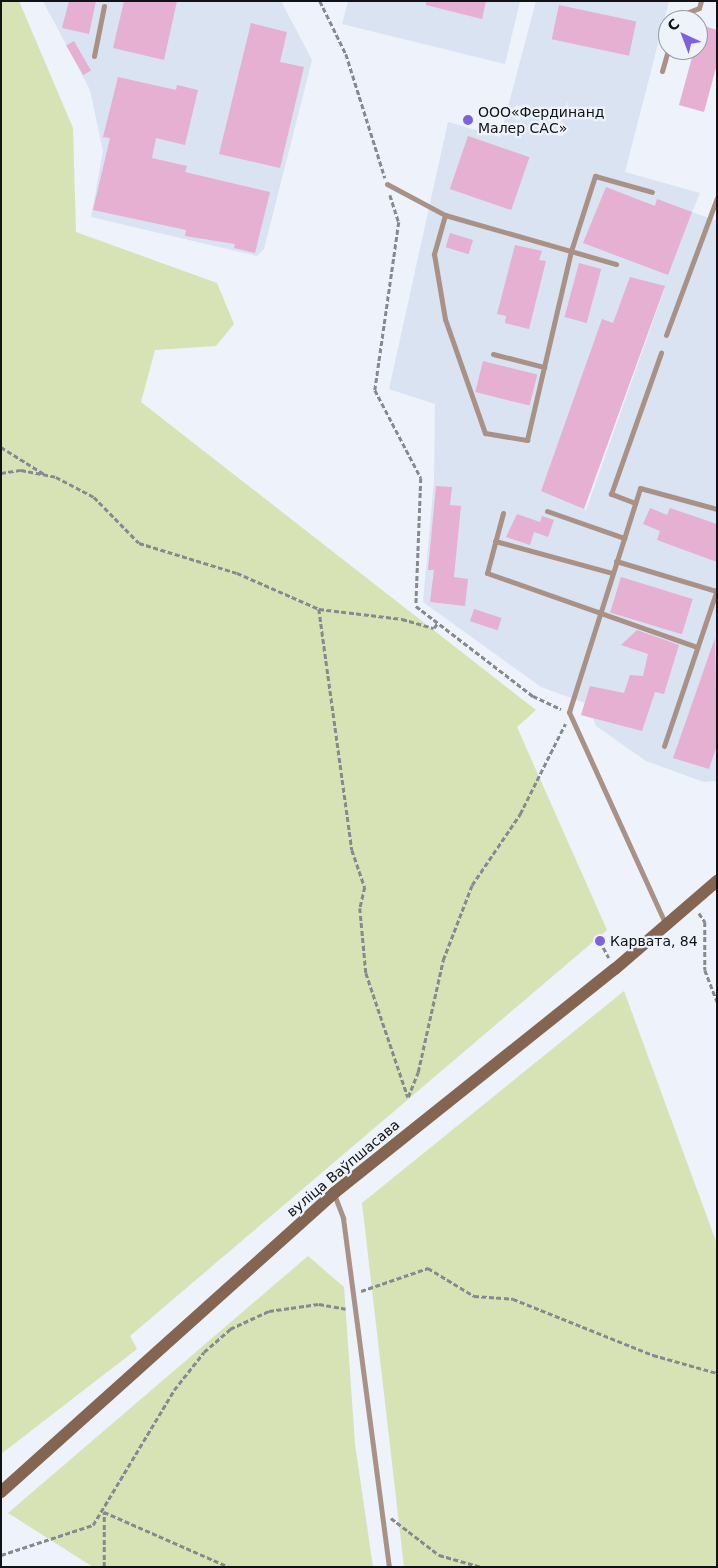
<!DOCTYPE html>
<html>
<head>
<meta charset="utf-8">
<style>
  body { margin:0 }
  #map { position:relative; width:718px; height:1568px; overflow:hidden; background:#edf2fb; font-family:"DejaVu Sans",sans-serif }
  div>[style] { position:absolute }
  .built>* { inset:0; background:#dae3f2 }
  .green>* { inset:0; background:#d7e3b4 }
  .building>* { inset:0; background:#e5b0d1; transform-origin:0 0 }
  .path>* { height:2.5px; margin-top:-1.25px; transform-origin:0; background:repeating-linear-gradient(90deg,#868990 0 5px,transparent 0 7.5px) }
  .service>* { height:5px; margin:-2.5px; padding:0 2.5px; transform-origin:2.5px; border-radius:2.5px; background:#a99285 }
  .secondary>* { height:12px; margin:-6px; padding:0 6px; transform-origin:6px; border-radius:6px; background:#846551 }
  .dots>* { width:14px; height:14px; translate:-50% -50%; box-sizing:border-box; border:2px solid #edf2fb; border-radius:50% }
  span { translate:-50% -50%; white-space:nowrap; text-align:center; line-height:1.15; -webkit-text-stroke:4.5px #edf2fb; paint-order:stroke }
  .poi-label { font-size:14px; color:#101215 }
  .left { translate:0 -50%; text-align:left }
  .street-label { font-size:14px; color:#101215 }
  .frame { position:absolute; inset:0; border:2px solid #101215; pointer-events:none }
  .north { position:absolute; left:658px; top:10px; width:50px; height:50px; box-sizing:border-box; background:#edf2fb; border:1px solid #95989f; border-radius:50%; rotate:317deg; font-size:14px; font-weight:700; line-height:20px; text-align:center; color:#101215 }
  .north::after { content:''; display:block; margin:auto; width:18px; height:22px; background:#7c62dd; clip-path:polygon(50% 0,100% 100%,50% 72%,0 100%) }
</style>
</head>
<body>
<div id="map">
  <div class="built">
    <div style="clip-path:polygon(43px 1px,281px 1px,312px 60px,264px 249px,257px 256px,91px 217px,103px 151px,90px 90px)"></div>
    <div style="clip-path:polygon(348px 1px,520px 1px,505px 64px,342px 24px)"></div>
    <div style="clip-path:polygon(evenodd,536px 1px,669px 1px,625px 172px,700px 193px,692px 212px,717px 221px,717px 781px,704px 782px,646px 761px,596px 726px,593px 718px,581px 715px,585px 703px,541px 687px,423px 602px,434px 480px,435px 404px,389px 389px,448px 122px,500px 137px,536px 1px,663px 290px,664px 290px,586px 510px,579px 507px,663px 290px)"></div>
  </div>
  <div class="green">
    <div style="clip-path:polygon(1px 1px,19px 1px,73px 128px,76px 232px,217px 283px,234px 324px,216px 346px,155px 350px,141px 402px,536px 710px,517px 727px,607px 930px,130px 1336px,137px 1349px,1px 1454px)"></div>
    <div style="clip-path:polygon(624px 991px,717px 1244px,717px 1567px,404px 1567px,362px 1203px)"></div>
    <div style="clip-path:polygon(308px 1256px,344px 1287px,355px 1444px,373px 1567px,93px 1567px,8px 1513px)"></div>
  </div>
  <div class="building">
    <div style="clip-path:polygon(69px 1px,96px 1px,89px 34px,62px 28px)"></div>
    <div style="clip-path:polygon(124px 1px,177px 1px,164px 60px,113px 48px)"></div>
    <div style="clip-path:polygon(426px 1px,486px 1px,482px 19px,426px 5px)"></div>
    <div style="left:559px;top:5px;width:79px;height:35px;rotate:12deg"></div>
    <div style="clip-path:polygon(251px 23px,287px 32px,280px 62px,304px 67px,280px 168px,219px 154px)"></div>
    <div style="clip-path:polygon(701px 25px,717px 30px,717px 64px,704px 112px,679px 105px,694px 50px,698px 50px)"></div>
    <div style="left:74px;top:41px;width:34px;height:9px;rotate:60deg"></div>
    <div style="clip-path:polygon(118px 77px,176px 90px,177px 85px,198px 90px,185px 145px,156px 138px,152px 158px,187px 166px,185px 172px,270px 192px,255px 253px,234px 248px,235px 244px,185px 236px,186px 230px,93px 210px,110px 138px,103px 137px)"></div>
    <div style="left:468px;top:136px;width:65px;height:56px;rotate:19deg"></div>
    <div style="clip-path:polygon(606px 187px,655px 206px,657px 199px,692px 212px,668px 275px,583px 243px)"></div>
    <div style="left:450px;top:233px;width:24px;height:15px;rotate:17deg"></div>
    <div style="clip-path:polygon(515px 245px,542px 251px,539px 260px,546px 261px,529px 329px,505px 323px,506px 316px,497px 314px)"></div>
    <div style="left:579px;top:263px;width:23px;height:56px;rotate:15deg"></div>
    <div style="clip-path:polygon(630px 277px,665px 286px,584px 509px,541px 491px,602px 319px,613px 323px)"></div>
    <div style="left:483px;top:361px;width:56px;height:32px;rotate:14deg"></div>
    <div style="clip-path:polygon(436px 486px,452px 487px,450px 505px,461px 506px,454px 577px,468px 579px,465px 606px,430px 602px,434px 570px,428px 570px)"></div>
    <div style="clip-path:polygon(650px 508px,667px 515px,670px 508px,717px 524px,717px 562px,657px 540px,660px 531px,643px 524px)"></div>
    <div style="clip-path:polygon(517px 514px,540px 522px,542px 516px,554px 520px,548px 537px,534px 532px,530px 545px,506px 537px)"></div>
    <div style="left:621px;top:577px;width:75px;height:37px;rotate:17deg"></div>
    <div style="left:474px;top:609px;width:29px;height:13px;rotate:18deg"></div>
    <div style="clip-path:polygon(637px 630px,679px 645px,664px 694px,655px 692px,642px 731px,581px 715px,590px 686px,624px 693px,630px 675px,643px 676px,648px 654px,621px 645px)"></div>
    <div style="clip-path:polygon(715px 638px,717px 745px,709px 769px,673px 758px)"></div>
  </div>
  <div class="path">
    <div style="left:320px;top:1px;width:59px;rotate:63.9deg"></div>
    <div style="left:346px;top:54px;width:130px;rotate:72.5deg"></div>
    <div style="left:390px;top:195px;width:28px;rotate:72deg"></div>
    <div style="left:399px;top:222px;width:170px;rotate:98.1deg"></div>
    <div style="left:375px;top:390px;width:99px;rotate:62.4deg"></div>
    <div style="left:421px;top:478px;width:128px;rotate:92.2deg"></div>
    <div style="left:416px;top:606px;width:148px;rotate:37.6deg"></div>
    <div style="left:533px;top:696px;width:31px;rotate:25deg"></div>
    <div style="left:1px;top:447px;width:51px;rotate:32.1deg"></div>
    <div style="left:1px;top:473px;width:20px;rotate:-9deg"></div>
    <div style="left:21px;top:470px;width:36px;rotate:11deg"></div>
    <div style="left:56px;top:477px;width:43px;rotate:27.8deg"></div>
    <div style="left:94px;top:497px;width:64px;rotate:45.6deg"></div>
    <div style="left:139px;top:543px;width:102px;rotate:17deg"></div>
    <div style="left:237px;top:573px;width:90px;rotate:23.7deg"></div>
    <div style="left:319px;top:609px;width:84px;rotate:6.9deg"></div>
    <div style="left:402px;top:619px;width:33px;rotate:16deg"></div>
    <div style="left:434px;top:628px;width:7px;rotate:-56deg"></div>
    <div style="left:319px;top:609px;width:243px;rotate:82.2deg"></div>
    <div style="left:352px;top:850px;width:39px;rotate:71deg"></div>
    <div style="left:365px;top:887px;width:22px;rotate:103deg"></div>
    <div style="left:360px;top:908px;width:65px;rotate:84.7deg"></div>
    <div style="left:366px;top:973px;width:131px;rotate:71.3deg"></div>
    <div style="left:699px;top:913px;width:11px;rotate:56deg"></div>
    <div style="left:705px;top:922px;width:48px;rotate:90deg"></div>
    <div style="left:705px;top:970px;width:34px;rotate:69deg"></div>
    <div style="left:600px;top:941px;width:19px;rotate:62deg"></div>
    <div style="left:408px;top:1097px;width:27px;rotate:-68deg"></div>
    <div style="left:418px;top:1072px;width:115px;rotate:-77.4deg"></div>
    <div style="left:443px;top:960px;width:80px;rotate:-68.9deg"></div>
    <div style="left:472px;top:885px;width:86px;rotate:-55.9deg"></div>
    <div style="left:520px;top:814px;width:101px;rotate:-63.4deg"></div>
    <div style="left:361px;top:1291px;width:71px;rotate:-18.9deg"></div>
    <div style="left:428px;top:1268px;width:54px;rotate:31.3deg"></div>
    <div style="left:474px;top:1296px;width:39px;rotate:4deg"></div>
    <div style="left:513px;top:1299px;width:151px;rotate:21.8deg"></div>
    <div style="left:653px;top:1355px;width:66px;rotate:15.7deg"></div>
    <div style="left:391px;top:1518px;width:61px;rotate:37.6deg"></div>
    <div style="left:439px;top:1555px;width:44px;rotate:15.9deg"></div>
    <div style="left:1px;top:1555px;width:97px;rotate:-18.1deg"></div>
    <div style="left:93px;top:1525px;width:157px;rotate:-59deg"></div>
    <div style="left:174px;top:1390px;width:48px;rotate:-51.7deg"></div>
    <div style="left:204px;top:1352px;width:35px;rotate:-41deg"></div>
    <div style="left:230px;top:1329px;width:43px;rotate:-24.8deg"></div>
    <div style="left:269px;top:1311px;width:50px;rotate:-8deg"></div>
    <div style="left:319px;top:1304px;width:27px;rotate:10deg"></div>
    <div style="left:104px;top:1567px;width:55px;rotate:-90deg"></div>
    <div style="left:104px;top:1512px;width:137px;rotate:23.7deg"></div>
  </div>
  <div class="service">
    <div style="left:668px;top:20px;width:33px;rotate:-21deg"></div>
    <div style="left:699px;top:8px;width:7px;rotate:-74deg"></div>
    <div style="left:668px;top:20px;width:7px;rotate:124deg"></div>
    <div style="left:664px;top:26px;width:6px;rotate:51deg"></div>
    <div style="left:94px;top:56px;width:51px;rotate:-78.7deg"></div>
    <div style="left:662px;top:71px;width:22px;rotate:-74deg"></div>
    <div style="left:387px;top:184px;width:66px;rotate:28.1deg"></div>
    <div style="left:445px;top:215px;width:178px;rotate:16deg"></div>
    <div style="left:445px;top:215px;width:41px;rotate:105.8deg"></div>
    <div style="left:434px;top:254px;width:66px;rotate:80.4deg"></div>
    <div style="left:445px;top:319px;width:121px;rotate:70.7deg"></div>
    <div style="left:485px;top:433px;width:43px;rotate:9.5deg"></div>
    <div style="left:527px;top:440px;width:194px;rotate:-76.9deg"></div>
    <div style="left:571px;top:251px;width:79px;rotate:-72.3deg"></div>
    <div style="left:595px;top:176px;width:59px;rotate:15.7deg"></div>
    <div style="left:666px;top:335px;width:146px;rotate:-69.6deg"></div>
    <div style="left:493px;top:354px;width:53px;rotate:14.3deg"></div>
    <div style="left:635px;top:503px;width:26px;rotate:-159deg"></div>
    <div style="left:611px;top:494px;width:150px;rotate:-70.5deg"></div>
    <div style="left:547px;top:511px;width:82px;rotate:19.3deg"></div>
    <div style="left:503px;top:513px;width:62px;rotate:104.9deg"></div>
    <div style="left:487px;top:573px;width:223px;rotate:19.4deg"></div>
    <div style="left:495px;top:541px;width:121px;rotate:15.3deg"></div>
    <div style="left:616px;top:561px;width:104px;rotate:16.7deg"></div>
    <div style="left:664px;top:746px;width:166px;rotate:-71.3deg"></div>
    <div style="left:666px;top:925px;width:234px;rotate:-114.5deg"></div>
    <div style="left:569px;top:712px;width:235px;rotate:-72.4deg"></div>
    <div style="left:640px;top:488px;width:80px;rotate:15.3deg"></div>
    <div style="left:334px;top:1194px;width:26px;rotate:69deg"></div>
    <div style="left:343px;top:1218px;width:352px;rotate:82.5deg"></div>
  </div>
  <div class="secondary">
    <div style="left:1px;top:1492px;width:448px;rotate:-41.9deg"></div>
    <div style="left:334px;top:1193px;width:359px;rotate:-38.6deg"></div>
    <div style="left:615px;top:969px;width:135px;rotate:-40.8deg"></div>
  </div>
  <div class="dots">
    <div style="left:468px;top:120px;background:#7c62dd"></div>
    <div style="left:600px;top:941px;background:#7c62dd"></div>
  </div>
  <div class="poi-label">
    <span class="left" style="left:478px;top:120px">ООО«Фердинанд<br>Малер САС»</span>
    <span class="left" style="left:610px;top:941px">Карвата, 84</span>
  </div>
  <div class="street-label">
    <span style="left:343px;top:1168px;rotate:-40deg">вуліца Ваўпшасава</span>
  </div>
  <div class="frame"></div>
  <div class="north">С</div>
</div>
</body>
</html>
